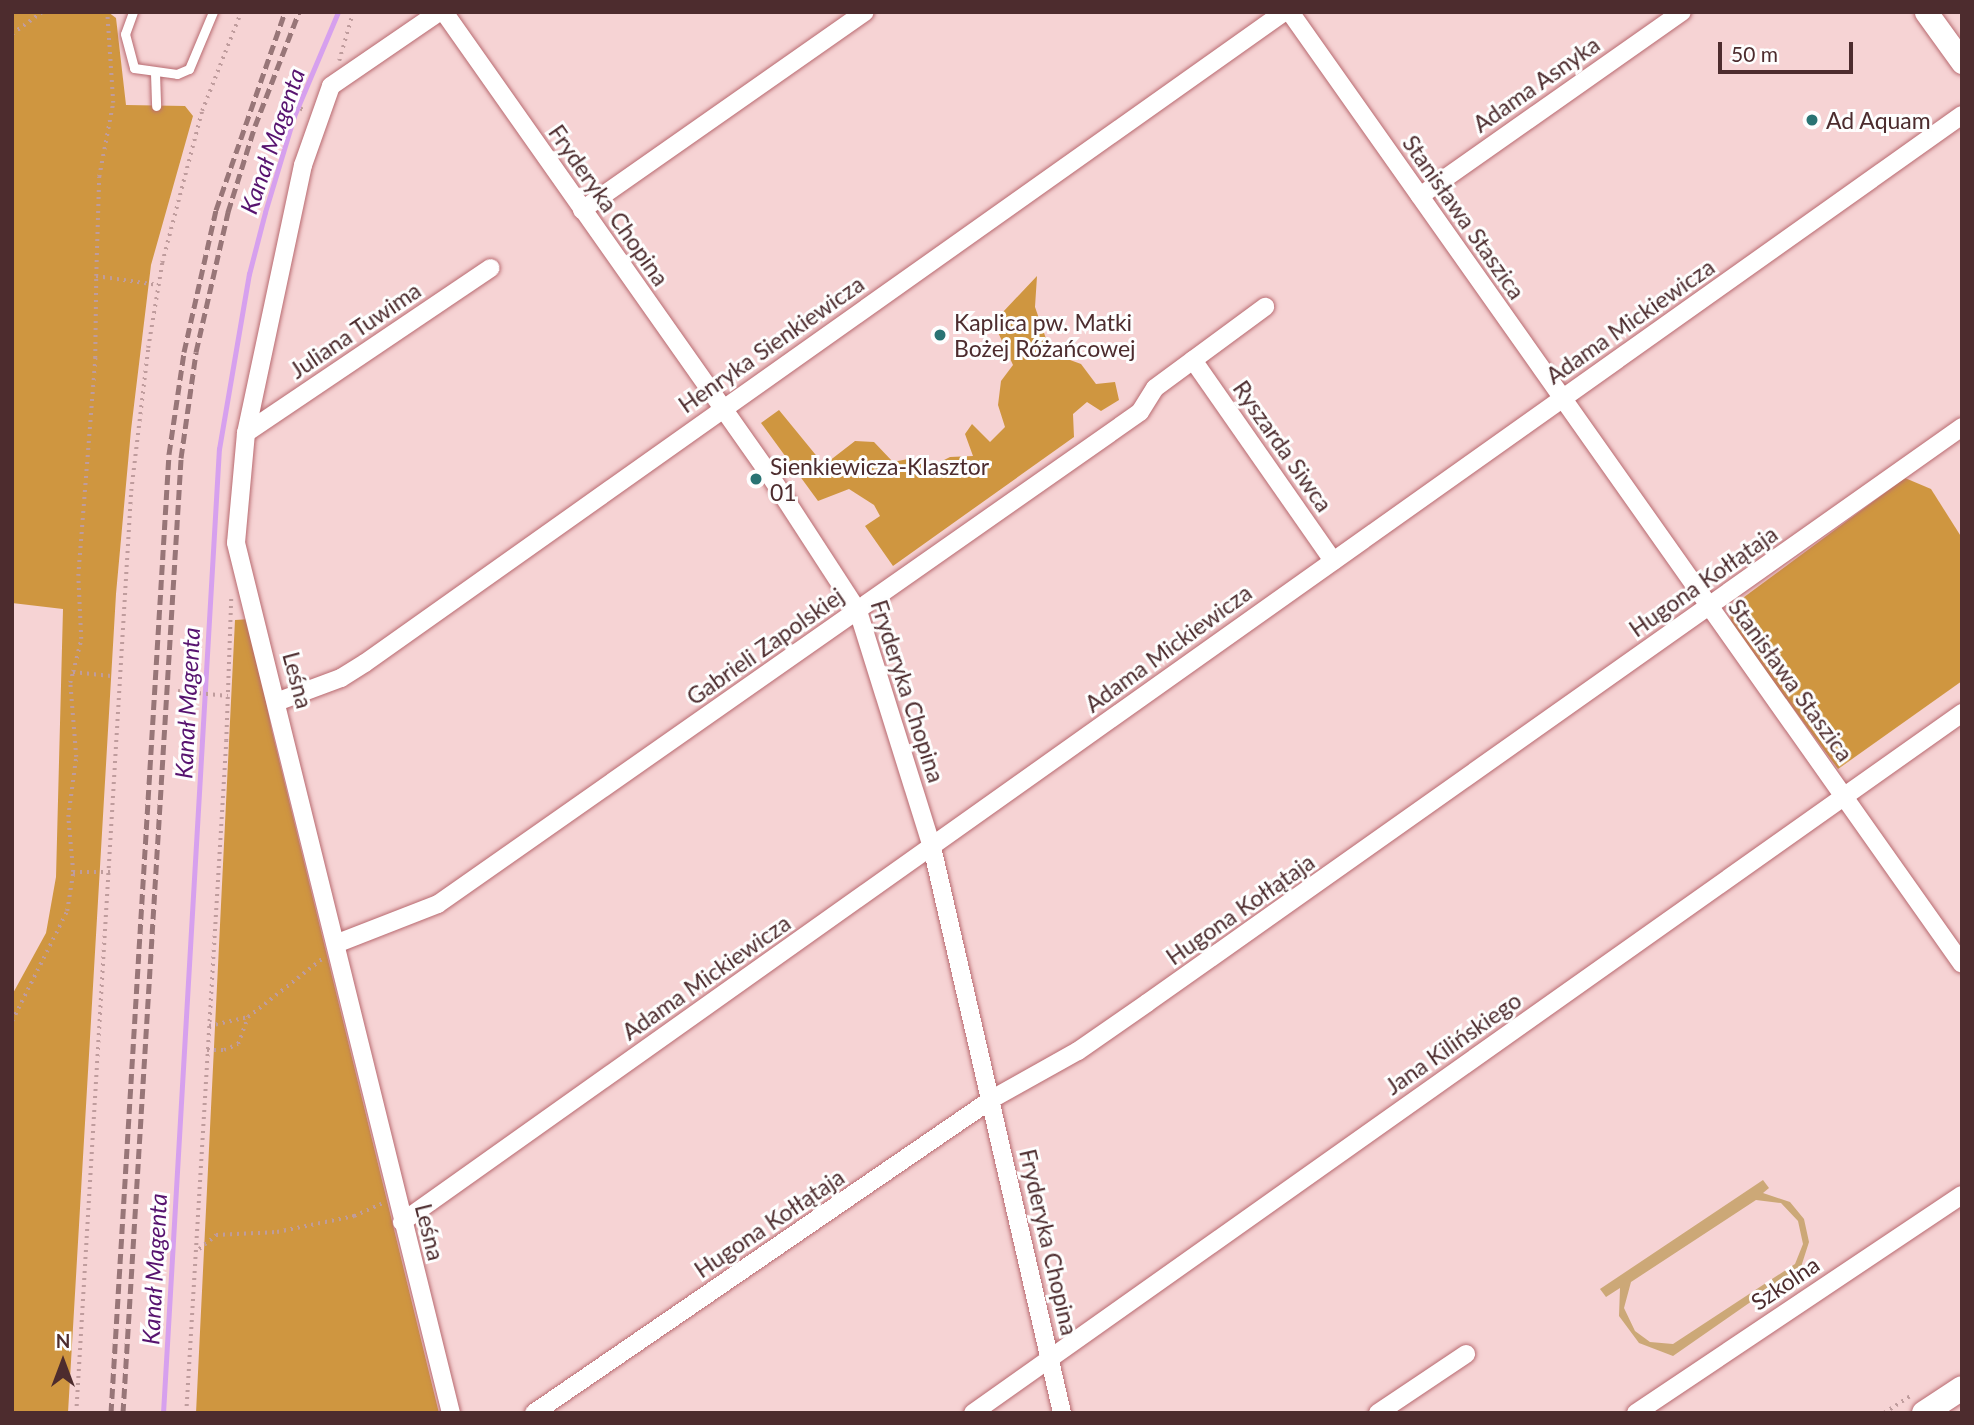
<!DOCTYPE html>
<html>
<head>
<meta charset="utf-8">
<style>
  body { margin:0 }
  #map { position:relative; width:1974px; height:1425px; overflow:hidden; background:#f6d3d4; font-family:Lato,sans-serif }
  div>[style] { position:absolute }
  .green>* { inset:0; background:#cca877 }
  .forest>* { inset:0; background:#cf9640 }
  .stream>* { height:5px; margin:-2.5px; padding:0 2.5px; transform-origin:2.5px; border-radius:2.5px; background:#d6a0ee }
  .path>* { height:3.5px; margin-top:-1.75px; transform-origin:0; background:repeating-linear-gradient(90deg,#bf9c9d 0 2px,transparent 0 7px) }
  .roads { filter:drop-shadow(0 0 2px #b86a70) drop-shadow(0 0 2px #b86a70) }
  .service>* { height:9px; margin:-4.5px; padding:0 4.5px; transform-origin:4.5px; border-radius:4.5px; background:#fff }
  .minor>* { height:18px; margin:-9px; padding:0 9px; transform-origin:9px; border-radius:9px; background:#fff }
  .tertiary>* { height:23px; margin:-11.5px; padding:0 11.5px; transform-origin:11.5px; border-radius:11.5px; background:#fff }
  .secondary>* { height:24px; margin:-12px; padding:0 12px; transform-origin:12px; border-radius:12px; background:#fff }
  .rail>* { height:5px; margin-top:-2.5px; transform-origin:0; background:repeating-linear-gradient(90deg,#987678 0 10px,transparent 0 15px) }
  .dots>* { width:19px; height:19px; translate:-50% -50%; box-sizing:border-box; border:4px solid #fefefe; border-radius:50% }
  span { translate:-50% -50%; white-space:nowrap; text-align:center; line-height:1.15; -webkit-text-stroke:6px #fefefe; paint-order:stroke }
  .street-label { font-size:23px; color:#4d2c2e }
  .poi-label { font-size:23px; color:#4d2c2e }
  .left { translate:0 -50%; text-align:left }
  .water-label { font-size:24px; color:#57136f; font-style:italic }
  .frame { position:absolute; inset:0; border:14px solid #4d2c2e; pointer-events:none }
  .north { position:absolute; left:28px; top:1327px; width:70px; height:70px; -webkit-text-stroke:5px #fefefe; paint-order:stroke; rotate:0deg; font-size:19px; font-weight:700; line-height:28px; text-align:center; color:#4d2c2e }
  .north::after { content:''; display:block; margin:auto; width:24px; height:32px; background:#4d2c2e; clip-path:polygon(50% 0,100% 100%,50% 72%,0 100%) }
  .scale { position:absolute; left:1718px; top:42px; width:135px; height:32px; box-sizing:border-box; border:4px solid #4d2c2e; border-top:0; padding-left:9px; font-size:21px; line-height:24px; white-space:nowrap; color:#4d2c2e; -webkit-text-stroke:5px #fefefe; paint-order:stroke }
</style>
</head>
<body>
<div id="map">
  <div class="green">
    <div style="clip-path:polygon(evenodd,1763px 1180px,1769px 1188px,1763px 1193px,1790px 1202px,1804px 1219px,1809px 1242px,1801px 1267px,1673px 1356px,1639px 1343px,1619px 1316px,1620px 1288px,1606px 1297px,1600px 1289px,1763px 1180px,1756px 1200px,1781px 1203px,1798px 1221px,1803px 1244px,1795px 1264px,1673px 1344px,1650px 1342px,1635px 1331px,1624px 1308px,1631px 1282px,1756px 1200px)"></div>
  </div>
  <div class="forest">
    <div style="clip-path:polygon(12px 12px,108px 12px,116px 18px,126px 105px,185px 106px,193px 116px,151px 265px,131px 430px,116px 594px,68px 1413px,12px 1413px,12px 995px,46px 933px,56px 877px,63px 609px,12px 603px)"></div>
    <div style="clip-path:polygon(1037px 276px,1035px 307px,1051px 353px,1081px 364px,1096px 384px,1115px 382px,1119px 400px,1101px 411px,1087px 402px,1073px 414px,1074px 437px,893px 566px,865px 526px,880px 516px,874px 505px,849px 489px,818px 501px,761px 423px,779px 410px,824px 465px,855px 441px,874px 442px,893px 462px,908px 459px,930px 467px,950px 457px,973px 456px,965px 434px,972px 424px,990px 442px,1005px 427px,998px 405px,1001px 381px,1013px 365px,996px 328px,1002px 313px)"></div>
    <div style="clip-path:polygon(1905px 478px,1931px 489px,1962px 538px,1962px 681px,1838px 769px,1731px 624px,1730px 613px,1736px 603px)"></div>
    <div style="clip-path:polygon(250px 619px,272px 731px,439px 1413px,196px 1413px,235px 620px)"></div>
  </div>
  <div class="stream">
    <div style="left:163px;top:1413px;width:966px;rotate:-86.68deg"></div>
    <div style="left:219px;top:449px;width:178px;rotate:-80.3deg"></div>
    <div style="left:249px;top:274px;width:64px;rotate:-75.5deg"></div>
    <div style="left:265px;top:212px;width:100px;rotate:-73.2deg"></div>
    <div style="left:294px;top:116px;width:113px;rotate:-67.1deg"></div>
  </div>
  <div class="path">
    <div style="left:12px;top:34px;width:37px;rotate:-36deg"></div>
    <div style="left:339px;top:61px;width:51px;rotate:-74.1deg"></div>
    <div style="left:281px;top:101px;width:26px;rotate:21deg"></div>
    <div style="left:96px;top:276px;width:99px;rotate:-88.3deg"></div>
    <div style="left:99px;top:177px;width:75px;rotate:-79.3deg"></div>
    <div style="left:113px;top:103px;width:91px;rotate:-93.8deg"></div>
    <div style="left:73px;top:672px;width:34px;rotate:-76deg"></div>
    <div style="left:81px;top:639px;width:63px;rotate:-92.7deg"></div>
    <div style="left:78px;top:576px;width:219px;rotate:-85.5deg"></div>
    <div style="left:95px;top:358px;width:82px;rotate:-89.3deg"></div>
    <div style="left:96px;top:276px;width:63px;rotate:8.3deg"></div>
    <div style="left:178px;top:691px;width:50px;rotate:5.7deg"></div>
    <div style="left:73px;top:872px;width:55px;rotate:-95.2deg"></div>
    <div style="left:68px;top:817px;width:61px;rotate:-82.4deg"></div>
    <div style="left:76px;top:757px;width:74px;rotate:-94.6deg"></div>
    <div style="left:70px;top:683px;width:11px;rotate:-75deg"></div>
    <div style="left:73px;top:672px;width:38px;rotate:6deg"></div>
    <div style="left:12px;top:1021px;width:123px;rotate:-63.4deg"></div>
    <div style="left:67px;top:911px;width:39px;rotate:-81deg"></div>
    <div style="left:73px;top:872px;width:37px"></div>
    <div style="left:209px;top:1026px;width:40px;rotate:-13deg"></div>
    <div style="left:248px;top:1017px;width:94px;rotate:-38.1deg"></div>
    <div style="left:207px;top:1050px;width:17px"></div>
    <div style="left:224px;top:1050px;width:15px;rotate:-23deg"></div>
    <div style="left:238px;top:1044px;width:29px;rotate:-70deg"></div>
    <div style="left:199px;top:1249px;width:22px;rotate:-39deg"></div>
    <div style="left:216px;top:1235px;width:61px;rotate:-2.8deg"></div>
    <div style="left:277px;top:1232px;width:79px;rotate:-11.7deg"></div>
    <div style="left:354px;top:1216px;width:32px;rotate:-24deg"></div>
    <div style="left:76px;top:1413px;width:924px;rotate:-86.59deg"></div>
    <div style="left:131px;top:491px;width:144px;rotate:-83.2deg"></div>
    <div style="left:148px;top:348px;width:86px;rotate:-80.6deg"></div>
    <div style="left:162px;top:263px;width:157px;rotate:-75.3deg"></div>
    <div style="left:202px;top:111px;width:106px;rotate:-68.5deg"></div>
    <div style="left:186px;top:1413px;width:673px;rotate:-86.59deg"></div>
    <div style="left:226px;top:741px;width:144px;rotate:-88deg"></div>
    <div style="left:1884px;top:1413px;width:31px;rotate:-33deg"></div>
  </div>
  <div class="roads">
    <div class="service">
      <div style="left:133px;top:12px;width:23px;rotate:110deg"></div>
      <div style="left:125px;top:34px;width:35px;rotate:75deg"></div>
      <div style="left:134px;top:68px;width:43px;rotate:7.9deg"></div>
      <div style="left:177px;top:74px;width:13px;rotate:-23deg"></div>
      <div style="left:189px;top:69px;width:62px;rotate:-67.2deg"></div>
      <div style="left:155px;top:73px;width:33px;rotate:88deg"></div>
    </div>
    <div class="minor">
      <div style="left:439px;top:12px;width:131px;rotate:145.6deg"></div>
      <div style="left:331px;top:86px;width:84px;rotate:109.5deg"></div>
      <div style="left:303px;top:165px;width:274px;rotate:102deg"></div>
      <div style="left:246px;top:433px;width:110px;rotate:95.2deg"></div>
      <div style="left:236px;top:543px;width:896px;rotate:76.12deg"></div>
      <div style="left:444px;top:12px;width:558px;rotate:54.86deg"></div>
      <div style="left:765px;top:468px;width:171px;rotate:57deg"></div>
      <div style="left:858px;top:611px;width:247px;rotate:72.6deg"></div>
      <div style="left:932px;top:847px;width:581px;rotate:77.06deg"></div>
      <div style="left:1290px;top:12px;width:1165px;rotate:54.78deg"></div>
      <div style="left:1420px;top:196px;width:320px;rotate:-35.1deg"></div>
      <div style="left:582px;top:210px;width:345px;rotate:-35deg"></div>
      <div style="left:1193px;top:360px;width:245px;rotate:55.1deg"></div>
      <div style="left:246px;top:433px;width:295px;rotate:-34deg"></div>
      <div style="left:279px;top:701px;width:66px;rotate:-20.4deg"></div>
      <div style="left:341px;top:678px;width:28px;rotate:-32deg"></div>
      <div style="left:365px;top:663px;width:1126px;rotate:-35.31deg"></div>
      <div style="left:338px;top:943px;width:107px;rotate:-21.3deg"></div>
      <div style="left:438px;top:904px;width:857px;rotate:-35.02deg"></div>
      <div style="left:1140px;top:412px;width:28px;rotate:-58deg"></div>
      <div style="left:1155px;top:388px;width:137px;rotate:-36.4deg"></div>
      <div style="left:402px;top:1222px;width:1913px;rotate:-35.36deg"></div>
      <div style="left:534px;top:1413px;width:555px;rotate:-34.43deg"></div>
      <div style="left:992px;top:1099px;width:98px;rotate:-29.2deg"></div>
      <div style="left:1078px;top:1051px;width:84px;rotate:-34.8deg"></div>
      <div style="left:1147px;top:1003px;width:998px;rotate:-35.25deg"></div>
      <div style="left:973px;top:1413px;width:1212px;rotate:-35.29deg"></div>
      <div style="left:1378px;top:1413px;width:106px;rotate:-33.8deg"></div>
      <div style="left:1636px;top:1413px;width:392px;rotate:-33.8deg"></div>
    </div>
    <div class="tertiary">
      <div style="left:1926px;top:12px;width:62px;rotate:54.2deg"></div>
    </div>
    <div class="secondary">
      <div style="left:1924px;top:1413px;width:45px;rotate:-33.3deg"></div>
    </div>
  </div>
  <div class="rail">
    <div style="left:111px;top:1413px;width:961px;rotate:-86.54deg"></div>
    <div style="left:169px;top:454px;width:103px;rotate:-81.6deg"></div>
    <div style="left:184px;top:352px;width:146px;rotate:-77.3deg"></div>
    <div style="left:216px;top:210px;width:210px;rotate:-70.8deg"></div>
    <div style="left:123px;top:1413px;width:957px;rotate:-86.52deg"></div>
    <div style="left:181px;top:458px;width:107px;rotate:-81.9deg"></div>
    <div style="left:196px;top:352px;width:144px;rotate:-77.1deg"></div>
    <div style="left:228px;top:212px;width:90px;rotate:-72.6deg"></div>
    <div style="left:255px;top:126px;width:122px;rotate:-68.9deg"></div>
  </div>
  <div class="dots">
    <div style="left:1812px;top:120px;background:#297373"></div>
    <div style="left:940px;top:335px;background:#297373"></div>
    <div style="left:756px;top:479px;background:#297373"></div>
  </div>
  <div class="street-label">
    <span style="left:1536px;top:84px;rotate:-35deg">Adama Asnyka</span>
    <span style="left:609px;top:205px;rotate:55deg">Fryderyka Chopina</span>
    <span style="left:1464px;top:217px;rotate:55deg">Stanisława Staszica</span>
    <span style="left:1630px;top:321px;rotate:-35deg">Adama Mickiewicza</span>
    <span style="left:355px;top:330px;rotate:-34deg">Juliana Tuwima</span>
    <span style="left:771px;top:344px;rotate:-35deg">Henryka Sienkiewicza</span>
    <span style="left:1283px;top:446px;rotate:55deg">Ryszarda Siwca</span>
    <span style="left:1703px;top:581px;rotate:-35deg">Hugona Kołłątaja</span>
    <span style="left:765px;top:646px;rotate:-35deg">Gabrieli Zapolskiej</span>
    <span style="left:1168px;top:648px;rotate:-36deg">Adama Mickiewicza</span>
    <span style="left:298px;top:680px;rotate:75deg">Leśna</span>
    <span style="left:1791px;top:680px;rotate:54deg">Stanisława Staszica</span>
    <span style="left:908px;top:691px;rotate:72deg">Fryderyka Chopina</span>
    <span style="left:1240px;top:909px;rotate:-35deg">Hugona Kołłątaja</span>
    <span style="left:706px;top:977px;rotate:-35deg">Adama Mickiewicza</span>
    <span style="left:1453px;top:1043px;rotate:-35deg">Jana Kilińskiego</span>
    <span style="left:769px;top:1223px;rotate:-34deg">Hugona Kołłątaja</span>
    <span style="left:430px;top:1232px;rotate:76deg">Leśna</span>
    <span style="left:1049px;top:1242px;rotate:77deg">Fryderyka Chopina</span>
    <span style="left:1785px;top:1283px;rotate:-34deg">Szkolna</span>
  </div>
  <div class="poi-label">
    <span class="left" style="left:1826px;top:120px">Ad Aquam</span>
    <span class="left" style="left:954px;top:335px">Kaplica pw. Matki<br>Bożej Różańcowej</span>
    <span class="left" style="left:770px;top:479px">Sienkiewicza-Klasztor<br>01</span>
  </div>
  <div class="water-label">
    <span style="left:272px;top:141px;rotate:-71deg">Kanał Magenta</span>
    <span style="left:187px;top:703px;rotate:-87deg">Kanał Magenta</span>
    <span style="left:154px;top:1269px;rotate:-87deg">Kanał Magenta</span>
  </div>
  <div class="frame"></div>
  <div class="north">N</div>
  <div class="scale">50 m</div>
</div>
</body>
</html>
